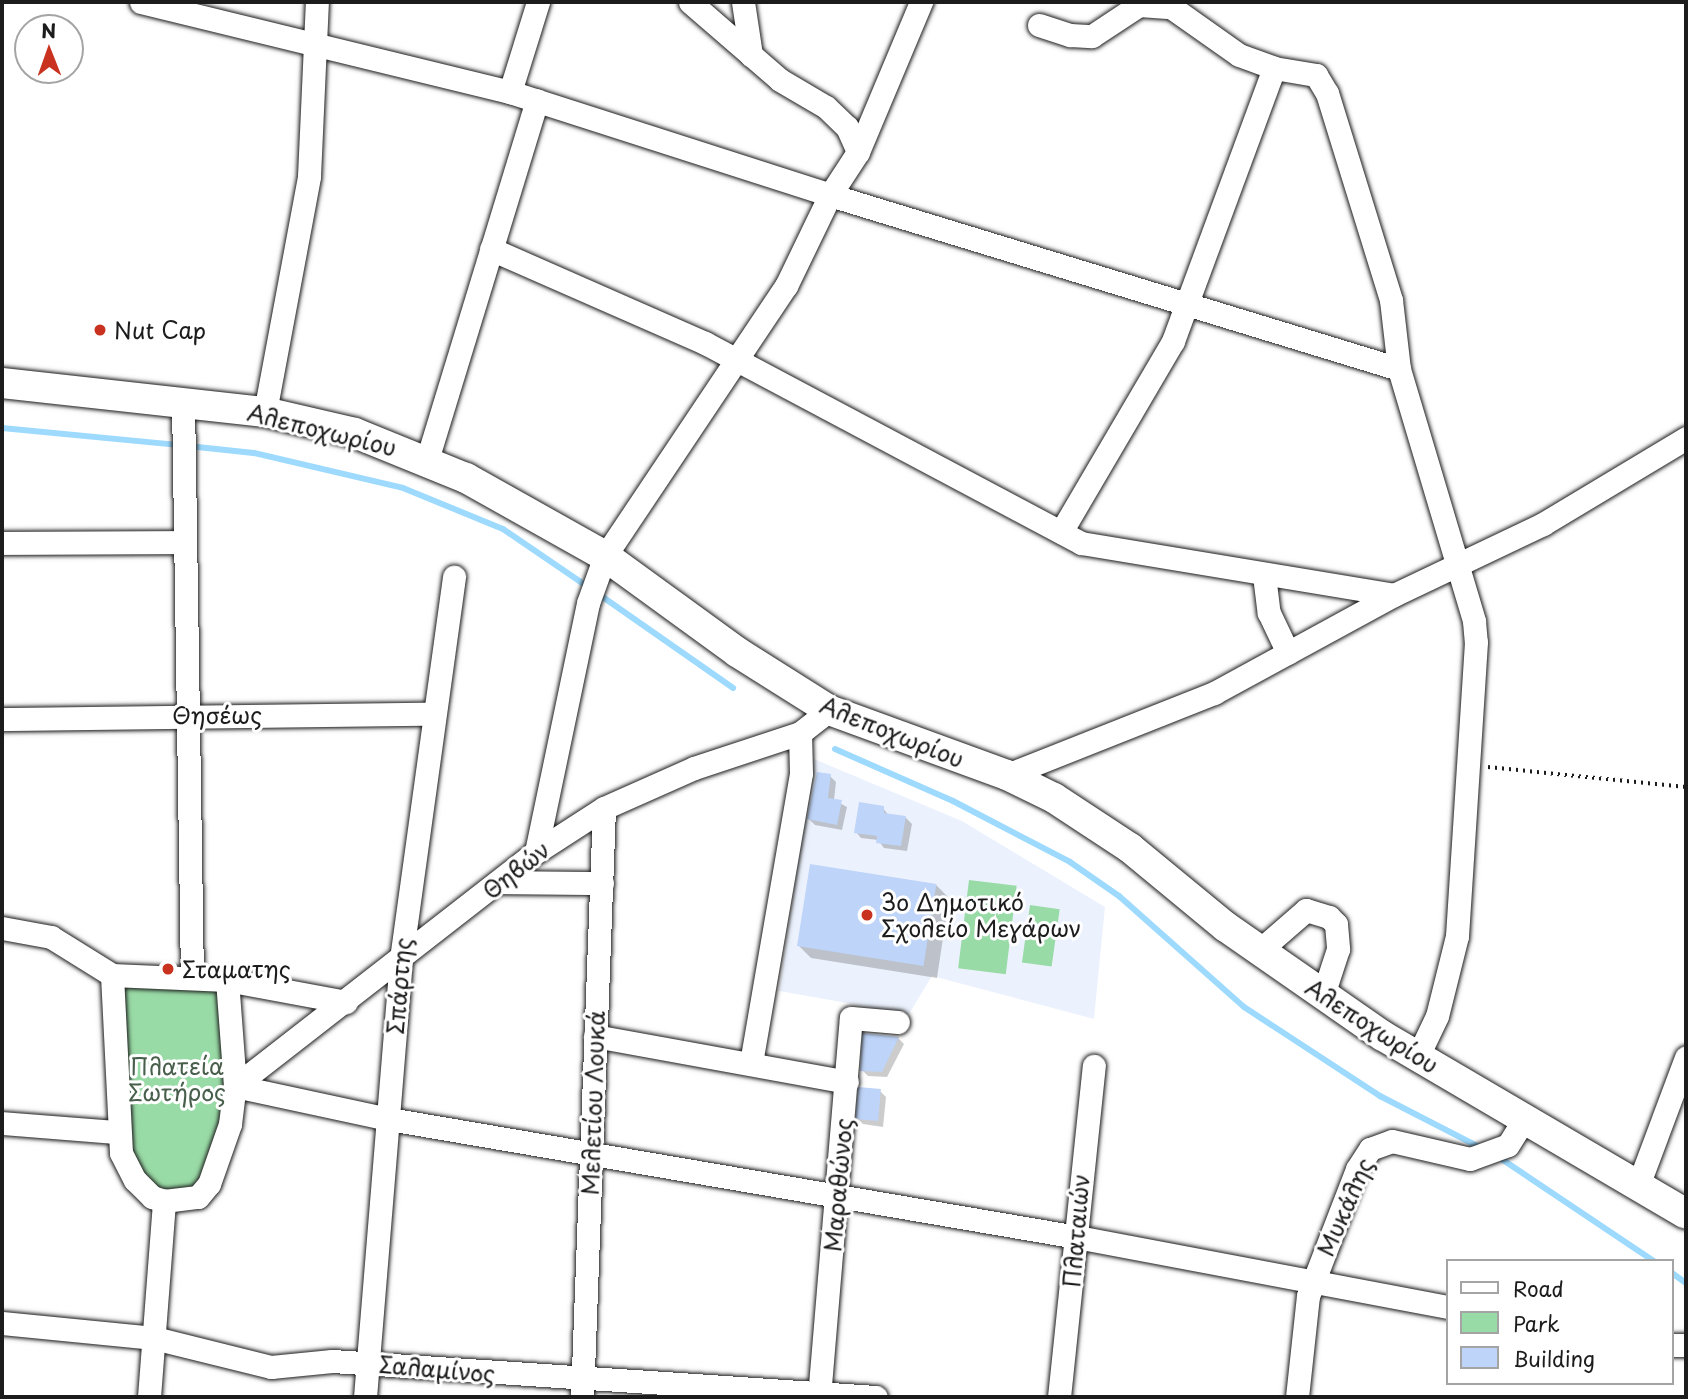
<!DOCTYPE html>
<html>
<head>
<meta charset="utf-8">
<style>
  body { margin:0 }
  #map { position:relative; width:1688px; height:1399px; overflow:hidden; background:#fff; font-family:"Playpen Sans",sans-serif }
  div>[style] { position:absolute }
  .built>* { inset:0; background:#ecf2fd }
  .green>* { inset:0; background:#99dba6; transform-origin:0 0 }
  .shadow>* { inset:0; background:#0003 }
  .stream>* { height:6px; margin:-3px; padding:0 3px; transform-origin:3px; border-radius:3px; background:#9ddafe }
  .building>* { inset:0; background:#bed4f8; transform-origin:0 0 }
  .path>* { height:3.5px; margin-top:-1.75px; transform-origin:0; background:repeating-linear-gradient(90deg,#1c1c1c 0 2px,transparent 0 7px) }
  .roads { filter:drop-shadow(0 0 2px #1c1c1c) drop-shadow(0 0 2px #1c1c1c) }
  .minor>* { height:23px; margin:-11.5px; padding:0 11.5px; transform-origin:11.5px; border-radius:11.5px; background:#fff }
  .major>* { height:30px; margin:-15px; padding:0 15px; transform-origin:15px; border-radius:15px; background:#fff }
  .dots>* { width:19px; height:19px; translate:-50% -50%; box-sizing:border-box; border:4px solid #fff; border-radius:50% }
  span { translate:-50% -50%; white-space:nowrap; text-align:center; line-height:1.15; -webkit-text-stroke:6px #fff; paint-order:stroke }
  .poi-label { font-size:23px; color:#1c1c1c }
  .left { translate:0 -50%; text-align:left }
  .street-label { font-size:23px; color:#1c1c1c }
  .park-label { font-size:23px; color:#485f4c }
  .frame { position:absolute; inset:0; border:4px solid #1c1c1c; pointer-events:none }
  .legend { position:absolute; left:1446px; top:1259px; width:228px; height:126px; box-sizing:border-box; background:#fff; border:2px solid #a4a4a4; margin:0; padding:9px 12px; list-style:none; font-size:21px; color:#1c1c1c }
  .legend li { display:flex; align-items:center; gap:14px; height:35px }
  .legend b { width:35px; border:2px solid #a4a4a4 }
  .north { position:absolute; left:14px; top:14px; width:70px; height:70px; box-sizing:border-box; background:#fff; border:2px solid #a4a4a4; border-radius:50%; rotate:359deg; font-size:19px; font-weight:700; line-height:28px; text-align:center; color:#1c1c1c }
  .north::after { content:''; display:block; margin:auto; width:24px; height:32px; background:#c8321e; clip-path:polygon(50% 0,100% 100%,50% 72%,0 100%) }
</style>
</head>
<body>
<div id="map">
  <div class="built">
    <div style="clip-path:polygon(814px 759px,962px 821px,1105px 907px,1094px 1019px,932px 976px,909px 1014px,779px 991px)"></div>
  </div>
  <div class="green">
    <div style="left:969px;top:880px;width:48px;height:89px;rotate:7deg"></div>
    <div style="left:1030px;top:905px;width:30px;height:58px;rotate:8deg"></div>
    <div style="clip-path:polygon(120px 980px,224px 983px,232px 1086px,195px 1190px,152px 1191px,130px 1161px)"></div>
  </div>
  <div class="shadow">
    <div style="clip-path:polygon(830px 776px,836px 782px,834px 800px,847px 807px,842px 830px,815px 825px,809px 819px)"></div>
    <div style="clip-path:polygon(883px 808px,889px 816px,906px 818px,912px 824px,907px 851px,884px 848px,878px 840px,861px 838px,856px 832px)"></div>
    <div style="clip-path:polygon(936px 885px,949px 898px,937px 978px,811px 958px,799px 946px)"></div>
    <div style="clip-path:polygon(898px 1038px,904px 1044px,887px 1077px,868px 1076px,862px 1070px)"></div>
    <div style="clip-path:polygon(880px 1091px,886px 1097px,883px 1127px,863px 1124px,857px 1118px)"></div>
  </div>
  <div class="stream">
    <div style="left:2px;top:428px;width:176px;rotate:5.5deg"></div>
    <div style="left:188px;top:446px;width:66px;rotate:6.1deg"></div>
    <div style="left:254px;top:453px;width:153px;rotate:13.2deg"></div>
    <div style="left:403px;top:488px;width:108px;rotate:22.3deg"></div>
    <div style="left:503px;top:529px;width:103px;rotate:34.3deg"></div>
    <div style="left:597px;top:593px;width:166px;rotate:34.9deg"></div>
    <div style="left:835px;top:749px;width:129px;rotate:23.8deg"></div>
    <div style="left:953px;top:801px;width:132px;rotate:27.5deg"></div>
    <div style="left:1070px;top:862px;width:60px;rotate:34.8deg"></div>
    <div style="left:1119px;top:896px;width:167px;rotate:41.6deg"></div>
    <div style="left:1244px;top:1007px;width:163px;rotate:33.2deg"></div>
    <div style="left:1380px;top:1096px;width:114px;rotate:27.2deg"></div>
    <div style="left:1497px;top:1156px;width:189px;rotate:33.8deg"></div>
    <div style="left:1672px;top:1273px;width:17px;rotate:36deg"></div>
  </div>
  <div class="building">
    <div style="clip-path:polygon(817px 772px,831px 774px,828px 798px,842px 800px,837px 825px,807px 819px)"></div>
    <div style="clip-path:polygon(859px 802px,884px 806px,884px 813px,906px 816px,901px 846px,876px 843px,877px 836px,854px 833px)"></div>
    <div style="left:810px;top:864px;width:128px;height:83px;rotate:9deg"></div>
    <div style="clip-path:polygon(862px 1033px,899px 1037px,882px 1072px,860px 1071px)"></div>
    <div style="left:858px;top:1087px;width:23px;height:32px;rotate:5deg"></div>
  </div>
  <div class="path">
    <div style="left:1488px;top:767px;width:199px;rotate:5.8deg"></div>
  </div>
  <div class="roads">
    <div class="minor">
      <div style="left:141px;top:2px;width:380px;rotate:13.7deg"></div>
      <div style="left:510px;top:92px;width:336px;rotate:17.8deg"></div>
      <div style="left:830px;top:195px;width:595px;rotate:17deg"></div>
      <div style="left:690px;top:2px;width:119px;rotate:40.9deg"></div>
      <div style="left:780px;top:80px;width:53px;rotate:30.4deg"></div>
      <div style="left:826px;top:107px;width:29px;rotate:44deg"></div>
      <div style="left:847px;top:127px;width:27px;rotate:66deg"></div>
      <div style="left:743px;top:2px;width:54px;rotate:81.4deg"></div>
      <div style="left:1039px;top:25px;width:33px;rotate:18deg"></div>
      <div style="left:1070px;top:35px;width:22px;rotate:3deg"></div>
      <div style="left:1092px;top:36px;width:56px;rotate:-33.4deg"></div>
      <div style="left:1139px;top:5px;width:32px;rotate:4deg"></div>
      <div style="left:1171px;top:7px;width:83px;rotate:35.2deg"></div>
      <div style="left:1239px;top:55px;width:37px;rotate:20deg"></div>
      <div style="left:1274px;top:68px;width:43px;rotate:9.5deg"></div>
      <div style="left:1316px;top:75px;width:21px;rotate:59deg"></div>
      <div style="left:1327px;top:93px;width:217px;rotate:72.8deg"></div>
      <div style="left:1391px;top:300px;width:69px;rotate:83.4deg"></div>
      <div style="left:1399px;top:369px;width:263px;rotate:73.4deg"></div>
      <div style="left:1474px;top:621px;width:21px;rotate:85deg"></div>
      <div style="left:1476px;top:642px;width:295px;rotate:93.7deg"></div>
      <div style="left:1457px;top:936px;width:82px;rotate:104deg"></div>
      <div style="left:1437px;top:1016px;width:47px;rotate:115.5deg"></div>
      <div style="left:510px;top:92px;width:94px;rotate:-72.7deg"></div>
      <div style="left:491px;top:249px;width:234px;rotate:23.7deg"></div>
      <div style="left:705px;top:343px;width:426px;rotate:28deg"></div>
      <div style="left:1081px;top:543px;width:317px;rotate:9.4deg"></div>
      <div style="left:183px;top:400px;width:578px;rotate:89.11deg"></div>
      <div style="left:265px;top:412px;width:240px;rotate:-79.4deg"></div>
      <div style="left:309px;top:176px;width:174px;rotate:-87.4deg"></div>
      <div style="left:427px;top:460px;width:376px;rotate:-73deg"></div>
      <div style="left:1061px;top:532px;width:221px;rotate:-59.6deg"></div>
      <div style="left:1173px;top:341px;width:291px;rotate:-69.7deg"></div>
      <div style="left:2px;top:543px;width:183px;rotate:-0.3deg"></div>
      <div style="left:1264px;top:575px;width:38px;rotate:83deg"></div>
      <div style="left:1269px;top:613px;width:44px;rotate:64.6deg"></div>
      <div style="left:2px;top:719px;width:430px;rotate:-0.7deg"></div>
      <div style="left:1007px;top:775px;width:223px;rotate:-21.6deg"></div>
      <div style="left:1214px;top:693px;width:205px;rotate:-28.6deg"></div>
      <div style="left:1394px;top:595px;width:165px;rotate:-25.5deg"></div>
      <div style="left:1543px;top:524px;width:167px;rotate:-31deg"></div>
      <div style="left:536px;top:852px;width:254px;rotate:-78.2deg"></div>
      <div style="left:588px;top:603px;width:50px;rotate:-70.1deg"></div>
      <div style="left:605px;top:556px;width:325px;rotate:-56.2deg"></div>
      <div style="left:786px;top:286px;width:101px;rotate:-64.2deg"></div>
      <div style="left:830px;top:195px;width:51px;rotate:-56.9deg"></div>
      <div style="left:858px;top:152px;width:163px;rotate:-67.2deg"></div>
      <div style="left:503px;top:882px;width:99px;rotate:0.6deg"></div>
      <div style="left:2px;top:928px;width:50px;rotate:10.4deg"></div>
      <div style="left:51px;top:937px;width:72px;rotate:31.9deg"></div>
      <div style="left:112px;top:975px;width:115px;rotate:2.5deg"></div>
      <div style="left:227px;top:980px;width:121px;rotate:10.5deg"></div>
      <div style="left:1260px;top:950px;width:61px;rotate:-41deg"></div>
      <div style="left:1306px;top:910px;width:24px;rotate:17deg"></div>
      <div style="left:1329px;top:917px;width:10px;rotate:45deg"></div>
      <div style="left:1336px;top:924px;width:25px;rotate:85deg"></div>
      <div style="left:1338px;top:949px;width:48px;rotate:108.1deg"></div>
      <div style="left:112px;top:975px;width:178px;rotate:87.1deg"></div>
      <div style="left:121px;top:1153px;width:30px;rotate:63deg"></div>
      <div style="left:135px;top:1180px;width:24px;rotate:45deg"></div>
      <div style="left:152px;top:1197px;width:13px;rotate:18deg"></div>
      <div style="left:164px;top:1201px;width:34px;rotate:-7deg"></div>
      <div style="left:198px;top:1197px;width:17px;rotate:-50deg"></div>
      <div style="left:209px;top:1184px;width:64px;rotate:-70.7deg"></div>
      <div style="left:230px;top:1124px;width:38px;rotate:-83deg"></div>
      <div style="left:235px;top:1086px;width:106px;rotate:-94.3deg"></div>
      <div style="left:595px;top:1036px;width:256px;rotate:10.3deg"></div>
      <div style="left:751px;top:1063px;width:294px;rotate:-80.2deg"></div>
      <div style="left:801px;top:773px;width:40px;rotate:-91.4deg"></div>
      <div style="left:235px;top:1086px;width:157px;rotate:12.1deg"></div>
      <div style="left:389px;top:1119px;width:698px;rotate:9.73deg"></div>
      <div style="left:1077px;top:1237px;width:378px;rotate:10.7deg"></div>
      <div style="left:235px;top:1086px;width:381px;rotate:-37.9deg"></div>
      <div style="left:536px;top:852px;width:81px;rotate:-32.9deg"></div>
      <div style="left:604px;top:808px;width:98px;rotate:-24deg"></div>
      <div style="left:694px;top:768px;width:112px;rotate:-18.3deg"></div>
      <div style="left:800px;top:733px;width:37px;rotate:-38deg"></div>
      <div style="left:2px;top:1123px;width:115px;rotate:4.5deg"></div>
      <div style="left:1639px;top:1183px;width:134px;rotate:-69.5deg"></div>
      <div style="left:2px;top:1323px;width:153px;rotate:5.6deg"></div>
      <div style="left:154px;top:1338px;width:121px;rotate:13.9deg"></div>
      <div style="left:271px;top:1367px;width:61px;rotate:-5.6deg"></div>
      <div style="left:332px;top:1361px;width:545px;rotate:3.79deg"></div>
      <div style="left:1672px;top:1345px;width:14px"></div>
      <div style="left:149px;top:1397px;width:197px;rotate:-85.6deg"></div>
      <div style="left:365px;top:1397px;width:439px;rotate:-85.3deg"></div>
      <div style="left:401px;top:959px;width:386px;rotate:-82.1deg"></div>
      <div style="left:582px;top:1397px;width:589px;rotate:-87.86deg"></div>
      <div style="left:819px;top:1397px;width:380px;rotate:-85.2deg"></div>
      <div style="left:851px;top:1018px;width:47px;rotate:4.9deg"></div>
      <div style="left:1059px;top:1397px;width:333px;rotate:-84deg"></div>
      <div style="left:1297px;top:1397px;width:102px;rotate:-83.8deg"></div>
      <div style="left:1308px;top:1296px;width:136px;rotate:-68.9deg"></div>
      <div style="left:1357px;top:1169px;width:24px;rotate:-57deg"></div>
      <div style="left:1370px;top:1149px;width:23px;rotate:-20deg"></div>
      <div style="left:1392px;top:1141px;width:80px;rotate:13deg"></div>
      <div style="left:1470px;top:1159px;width:40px;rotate:-20.2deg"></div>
      <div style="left:1508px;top:1145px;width:32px;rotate:-58deg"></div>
    </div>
    <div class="major">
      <div style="left:2px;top:383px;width:265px;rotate:6.3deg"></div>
      <div style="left:265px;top:412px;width:92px;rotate:13.1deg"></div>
      <div style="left:355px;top:433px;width:120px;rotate:22.1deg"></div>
      <div style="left:466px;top:478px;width:159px;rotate:29.3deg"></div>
      <div style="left:605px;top:556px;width:163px;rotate:36deg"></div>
      <div style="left:737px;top:652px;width:109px;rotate:32.2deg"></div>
      <div style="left:829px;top:710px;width:189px;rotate:20.1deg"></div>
      <div style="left:1007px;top:775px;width:52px;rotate:26.1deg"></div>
      <div style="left:1054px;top:798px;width:91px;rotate:33.3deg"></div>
      <div style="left:1130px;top:848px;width:124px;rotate:39.5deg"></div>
      <div style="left:1226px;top:927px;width:191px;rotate:34.8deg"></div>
      <div style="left:1383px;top:1036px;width:351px;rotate:30.4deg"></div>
    </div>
  </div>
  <div class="dots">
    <div style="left:100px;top:330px;background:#c8321e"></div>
    <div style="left:867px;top:915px;background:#c8321e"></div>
    <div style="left:168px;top:969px;background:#c8321e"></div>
  </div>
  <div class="poi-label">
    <span class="left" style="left:114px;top:330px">Nut Cap</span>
    <span class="left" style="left:881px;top:915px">3ο Δημοτικό<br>Σχολείο Μεγάρων</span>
    <span class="left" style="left:182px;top:969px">Σταματης</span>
  </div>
  <div class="street-label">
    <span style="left:322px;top:430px;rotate:14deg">Αλεποχωρίου</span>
    <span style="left:217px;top:715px">Θησέως</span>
    <span style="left:892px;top:732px;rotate:22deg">Αλεποχωρίου</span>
    <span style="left:516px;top:870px;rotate:-38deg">Θηβών</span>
    <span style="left:399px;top:986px;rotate:-85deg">Σπάρτης</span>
    <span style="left:1372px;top:1026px;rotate:33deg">Αλεποχωρίου</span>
    <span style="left:593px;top:1103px;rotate:-88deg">Μελετίου Λουκά</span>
    <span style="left:838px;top:1185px;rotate:-85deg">Μαραθώνος</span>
    <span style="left:1345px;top:1207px;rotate:-66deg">Μυκάλης</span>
    <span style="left:1076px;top:1231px;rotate:-85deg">Πλαταιών</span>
    <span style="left:437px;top:1369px;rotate:5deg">Σαλαμίνος</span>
  </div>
  <div class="park-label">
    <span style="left:177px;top:1079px">Πλατεία<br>Σωτήρος</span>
  </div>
  <div class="frame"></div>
  <ul class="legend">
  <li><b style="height:9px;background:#fff"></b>Road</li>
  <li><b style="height:19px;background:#99dba6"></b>Park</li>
  <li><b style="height:19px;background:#bed4f8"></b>Building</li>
  </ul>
  <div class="north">N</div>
</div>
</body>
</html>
